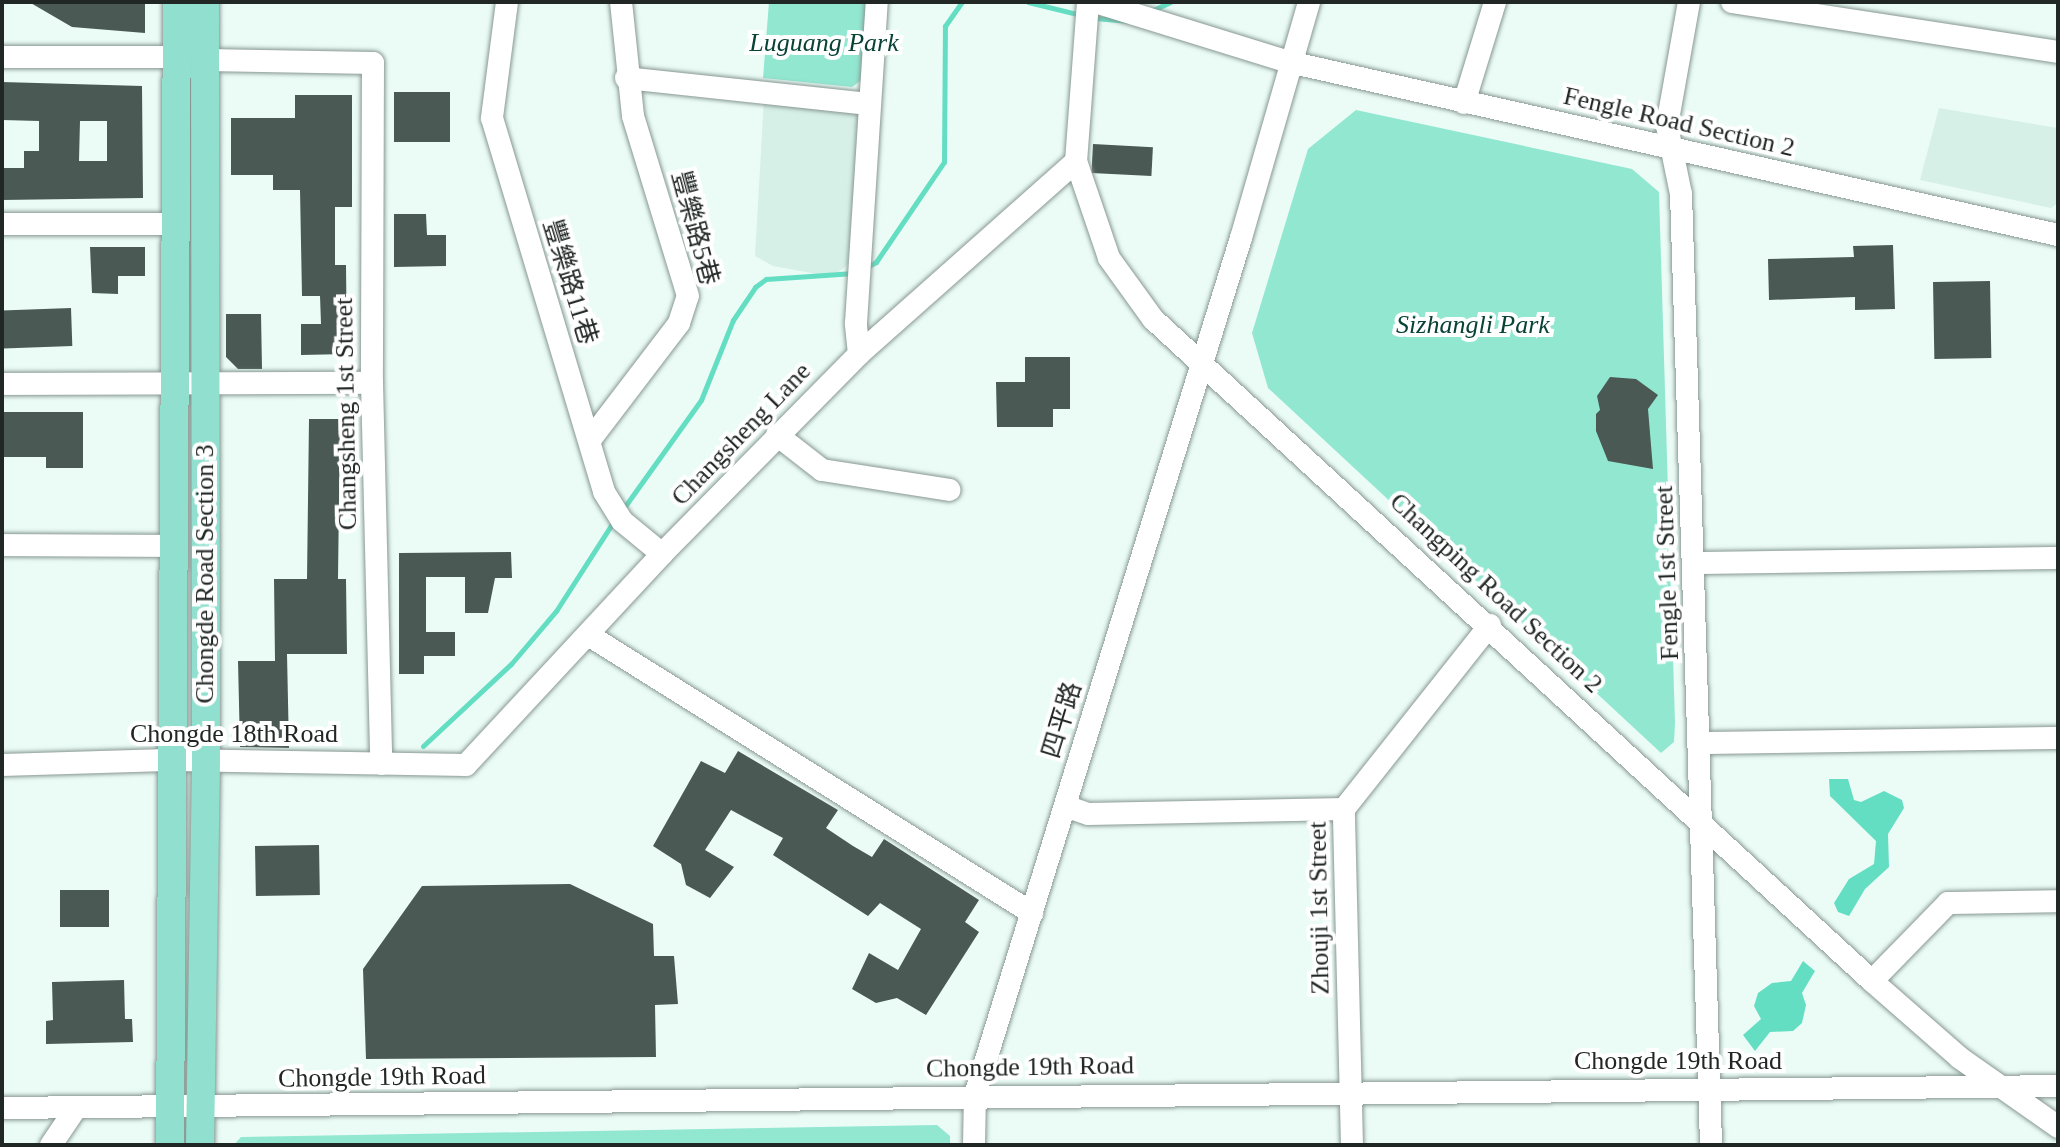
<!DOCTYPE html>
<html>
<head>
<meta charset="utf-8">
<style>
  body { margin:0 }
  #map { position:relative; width:2060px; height:1147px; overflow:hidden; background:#ebfcf7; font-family:"Times New Roman","Noto Sans TC",serif }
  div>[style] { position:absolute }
  .built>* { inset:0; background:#d6f0e8 }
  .green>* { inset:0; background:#92e7d1 }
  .water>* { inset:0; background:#64dec2 }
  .stream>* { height:5px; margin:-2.5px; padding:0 2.5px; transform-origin:2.5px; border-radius:2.5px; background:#64dec2 }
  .building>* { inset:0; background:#4b5955; transform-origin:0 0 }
  .roads { filter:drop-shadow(0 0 2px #889792) drop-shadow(0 0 2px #889792) }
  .minor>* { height:22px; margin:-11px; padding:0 11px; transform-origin:11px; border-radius:11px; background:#fff }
  .major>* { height:28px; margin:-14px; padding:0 14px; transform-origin:14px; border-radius:14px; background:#91e0cf }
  span { translate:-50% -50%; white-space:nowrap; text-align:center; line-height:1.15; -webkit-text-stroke:8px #fff; paint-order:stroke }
  .park-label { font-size:26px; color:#094236; font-style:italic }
  .street-label { font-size:26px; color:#212725 }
  .frame { position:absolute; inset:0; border:4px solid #212725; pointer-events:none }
</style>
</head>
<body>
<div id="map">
  <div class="built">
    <div style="clip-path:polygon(764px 98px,860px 113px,848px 264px,833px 277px,773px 266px,755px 256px)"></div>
    <div style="clip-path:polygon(1939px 108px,2058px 128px,2058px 203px,2051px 208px,1920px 180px)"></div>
  </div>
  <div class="green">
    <div style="clip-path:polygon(769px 2px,869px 2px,863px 79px,852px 87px,763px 78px)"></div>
    <div style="clip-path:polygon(1356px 110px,1632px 169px,1659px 192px,1675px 723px,1674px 742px,1661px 753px,1268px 388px,1252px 333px,1308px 149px)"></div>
    <div style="clip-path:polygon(937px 1125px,950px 1136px,950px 1145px,234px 1145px,241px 1137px)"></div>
  </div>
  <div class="water">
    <div style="clip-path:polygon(1829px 779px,1848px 779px,1854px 800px,1861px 802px,1884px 791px,1902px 800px,1904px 808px,1888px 834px,1889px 867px,1865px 889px,1849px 916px,1838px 912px,1834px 903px,1849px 879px,1874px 864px,1876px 841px,1830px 796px)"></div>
    <div style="clip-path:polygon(1803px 961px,1815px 971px,1802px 993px,1806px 1005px,1802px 1023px,1793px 1031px,1770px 1032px,1755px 1051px,1743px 1035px,1761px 1019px,1754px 1006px,1758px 993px,1772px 983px,1791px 981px)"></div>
  </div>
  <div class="stream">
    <div style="left:1028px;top:2px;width:55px;rotate:13.8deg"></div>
    <div style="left:1151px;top:11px;width:21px;rotate:-25deg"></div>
    <div style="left:1095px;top:18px;width:32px;rotate:5deg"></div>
    <div style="left:867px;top:267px;width:10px;rotate:-29deg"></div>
    <div style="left:876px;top:262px;width:121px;rotate:-55.8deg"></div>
    <div style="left:944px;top:162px;width:136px;rotate:-89.6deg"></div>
    <div style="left:945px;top:26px;width:29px;rotate:-55deg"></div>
    <div style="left:623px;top:509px;width:134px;rotate:-54.4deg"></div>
    <div style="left:701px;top:400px;width:86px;rotate:-68.2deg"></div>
    <div style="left:733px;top:320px;width:40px;rotate:-56deg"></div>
    <div style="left:755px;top:287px;width:14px;rotate:-36deg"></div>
    <div style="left:766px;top:279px;width:88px;rotate:-3.9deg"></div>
    <div style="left:423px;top:746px;width:120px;rotate:-43deg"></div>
    <div style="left:511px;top:664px;width:70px;rotate:-49.7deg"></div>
    <div style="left:556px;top:611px;width:109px;rotate:-57.3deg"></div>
  </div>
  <div class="building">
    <div style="clip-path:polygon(29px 2px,145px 2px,145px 33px,72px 27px)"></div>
    <div style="clip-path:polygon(evenodd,2px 82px,142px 86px,143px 198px,2px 200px,2px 168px,24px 168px,24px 151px,39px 151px,39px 121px,2px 120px,2px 82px,80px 121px,107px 121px,107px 161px,79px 161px,80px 121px)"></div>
    <div style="left:394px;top:92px;width:56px;height:50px"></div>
    <div style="clip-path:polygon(295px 95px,352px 95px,352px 207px,335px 207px,335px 265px,346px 265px,347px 354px,301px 355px,301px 324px,321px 324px,320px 296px,302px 296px,300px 190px,273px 190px,273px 175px,231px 175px,231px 118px,295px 118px)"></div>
    <div style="left:1093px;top:144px;width:60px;height:29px;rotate:3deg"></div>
    <div style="clip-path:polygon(394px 214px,426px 214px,427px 235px,446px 235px,446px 266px,394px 267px)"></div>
    <div style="clip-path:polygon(1893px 245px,1895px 309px,1855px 310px,1855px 297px,1769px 300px,1768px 259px,1854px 257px,1853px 246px)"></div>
    <div style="clip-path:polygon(90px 247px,145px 247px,145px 276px,118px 276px,118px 294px,92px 293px)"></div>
    <div style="left:1990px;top:281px;width:77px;height:57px;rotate:89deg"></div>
    <div style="left:71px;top:308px;width:38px;height:69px;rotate:88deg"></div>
    <div style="clip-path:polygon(226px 314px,261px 314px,262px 369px,238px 369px,226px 357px)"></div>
    <div style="clip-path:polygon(1025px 357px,1070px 357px,1070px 409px,1053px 409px,1053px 427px,997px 427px,996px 382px,1025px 382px)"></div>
    <div style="clip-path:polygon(1610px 377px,1636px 379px,1658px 395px,1648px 409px,1653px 469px,1608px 461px,1596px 431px,1596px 414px,1600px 410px,1597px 396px)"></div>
    <div style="clip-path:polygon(2px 412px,83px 412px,83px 468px,46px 468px,46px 457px,2px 457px)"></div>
    <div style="clip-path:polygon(309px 419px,340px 419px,338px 579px,346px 579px,347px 654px,287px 654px,289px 748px,240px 747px,238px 661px,275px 661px,274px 579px,307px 579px)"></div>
    <div style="clip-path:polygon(511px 552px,512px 578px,495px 578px,488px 613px,465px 613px,465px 577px,426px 577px,426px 632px,455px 632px,455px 656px,424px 656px,424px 674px,399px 674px,399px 553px)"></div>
    <div style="clip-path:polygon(738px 751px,838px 810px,826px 828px,853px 846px,872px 857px,884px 839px,979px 900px,965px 922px,979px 932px,926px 1015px,897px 998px,876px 1003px,852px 989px,869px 953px,898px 970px,921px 929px,880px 903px,868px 916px,773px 855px,783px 838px,731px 810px,705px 850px,734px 867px,710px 898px,686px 885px,681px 864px,653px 846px,701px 761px,725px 773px)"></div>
    <div style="left:319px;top:845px;width:50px;height:64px;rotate:89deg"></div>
    <div style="clip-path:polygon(570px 884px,653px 924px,654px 956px,674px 956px,678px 1004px,655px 1005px,656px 1057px,366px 1059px,363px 969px,422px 886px)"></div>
    <div style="left:109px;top:890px;width:37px;height:49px;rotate:90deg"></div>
    <div style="clip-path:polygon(124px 980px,125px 1019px,132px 1019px,133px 1042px,46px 1044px,46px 1021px,53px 1020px,52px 982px)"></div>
  </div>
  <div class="roads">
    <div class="minor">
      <div style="left:507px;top:2px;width:117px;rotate:97.4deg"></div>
      <div style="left:492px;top:118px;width:390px;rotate:73.3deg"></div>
      <div style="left:604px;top:492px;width:34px;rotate:58deg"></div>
      <div style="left:622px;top:521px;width:52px;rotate:39.5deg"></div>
      <div style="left:1088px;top:2px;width:159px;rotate:94.3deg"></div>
      <div style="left:1076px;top:161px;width:102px;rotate:71.2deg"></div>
      <div style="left:1109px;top:258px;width:75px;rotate:54.2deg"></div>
      <div style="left:1153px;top:319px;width:977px;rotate:42.64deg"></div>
      <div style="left:1872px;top:981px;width:117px;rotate:41.2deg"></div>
      <div style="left:1960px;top:1058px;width:120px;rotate:35.1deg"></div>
      <div style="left:1095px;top:2px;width:203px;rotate:17.2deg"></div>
      <div style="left:1289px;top:62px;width:788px;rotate:12.68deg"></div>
      <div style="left:1689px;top:2px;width:126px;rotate:100.1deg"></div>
      <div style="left:1667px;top:126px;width:69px;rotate:78.4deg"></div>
      <div style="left:1681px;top:194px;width:951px;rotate:88.19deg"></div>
      <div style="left:1732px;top:2px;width:330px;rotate:8.7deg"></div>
      <div style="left:2px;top:57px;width:175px"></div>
      <div style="left:206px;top:60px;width:167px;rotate:1deg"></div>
      <div style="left:373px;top:63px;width:320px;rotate:90.2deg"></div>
      <div style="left:372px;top:383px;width:381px;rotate:88.6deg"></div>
      <div style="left:626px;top:78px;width:245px;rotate:6.1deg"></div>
      <div style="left:1464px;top:103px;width:106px;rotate:-72.9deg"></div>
      <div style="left:2px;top:224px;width:173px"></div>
      <div style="left:859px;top:354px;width:31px;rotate:-96deg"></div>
      <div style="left:856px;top:323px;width:322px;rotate:-86.3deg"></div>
      <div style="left:2px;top:384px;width:370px;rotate:-0.2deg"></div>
      <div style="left:777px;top:435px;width:57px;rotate:37.9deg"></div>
      <div style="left:822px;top:470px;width:129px;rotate:8.9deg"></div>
      <div style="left:590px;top:440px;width:147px;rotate:-52.7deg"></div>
      <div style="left:679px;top:323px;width:28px;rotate:-72deg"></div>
      <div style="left:688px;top:296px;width:188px;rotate:-107deg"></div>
      <div style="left:633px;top:116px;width:115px;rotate:-96deg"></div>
      <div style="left:2px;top:545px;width:171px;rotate:0.3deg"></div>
      <div style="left:1695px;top:563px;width:363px;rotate:-0.8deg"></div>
      <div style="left:590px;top:636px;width:522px;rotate:32.08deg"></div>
      <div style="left:1701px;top:743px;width:357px;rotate:-0.8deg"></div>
      <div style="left:2px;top:765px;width:173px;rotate:-1.7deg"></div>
      <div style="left:175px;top:760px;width:291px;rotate:1deg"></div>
      <div style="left:466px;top:765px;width:288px;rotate:-47.1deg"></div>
      <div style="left:662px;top:554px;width:281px;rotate:-45.4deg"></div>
      <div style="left:859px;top:354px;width:290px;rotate:-41.6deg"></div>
      <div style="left:1065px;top:806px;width:24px;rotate:19deg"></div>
      <div style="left:1088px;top:814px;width:256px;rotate:-1.1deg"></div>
      <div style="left:1872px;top:981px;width:109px;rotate:-45.7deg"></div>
      <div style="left:1948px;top:903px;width:110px;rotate:-1deg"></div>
      <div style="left:2px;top:1108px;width:2056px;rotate:-0.61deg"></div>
      <div style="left:51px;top:1145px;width:45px;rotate:-56deg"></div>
      <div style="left:974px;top:1145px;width:50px;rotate:-88.9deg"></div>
      <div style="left:975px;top:1095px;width:897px;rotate:-72.76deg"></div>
      <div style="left:1241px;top:238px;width:246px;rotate:-73.9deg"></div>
      <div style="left:1352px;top:1145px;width:336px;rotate:-91.4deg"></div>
      <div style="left:1344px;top:809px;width:235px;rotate:-51.6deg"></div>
    </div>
    <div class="major">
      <div style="left:170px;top:1145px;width:1143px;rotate:-89.65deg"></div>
      <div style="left:200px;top:1145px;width:385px;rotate:-89.1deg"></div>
      <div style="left:206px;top:760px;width:758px;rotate:-90.08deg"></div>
    </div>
  </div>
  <div class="park-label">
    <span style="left:824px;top:43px">Luguang Park</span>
    <span style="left:1473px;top:325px">Sizhangli Park</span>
  </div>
  <div class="street-label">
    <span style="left:1679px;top:122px;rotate:13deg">Fengle Road Section 2</span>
    <span style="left:695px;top:228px;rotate:75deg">豐樂路5巷</span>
    <span style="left:570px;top:282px;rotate:73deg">豐樂路11巷</span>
    <span style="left:346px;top:414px;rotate:-91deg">Changsheng 1st Street</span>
    <span style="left:741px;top:434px;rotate:-46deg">Changsheng Lane</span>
    <span style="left:1667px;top:573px;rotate:-92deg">Fengle 1st Street</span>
    <span style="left:205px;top:574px;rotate:-90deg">Chongde Road Section 3</span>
    <span style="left:1496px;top:593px;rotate:43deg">Changping Road Section 2</span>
    <span style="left:1062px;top:720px;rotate:-73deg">四平路</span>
    <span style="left:234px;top:734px">Chongde 18th Road</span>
    <span style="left:1319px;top:908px;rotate:-91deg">Zhouji 1st Street</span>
    <span style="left:1678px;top:1061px">Chongde 19th Road</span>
    <span style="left:1030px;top:1067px;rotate:-1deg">Chongde 19th Road</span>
    <span style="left:382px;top:1077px;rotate:-1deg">Chongde 19th Road</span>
  </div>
  <div class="frame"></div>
</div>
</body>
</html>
